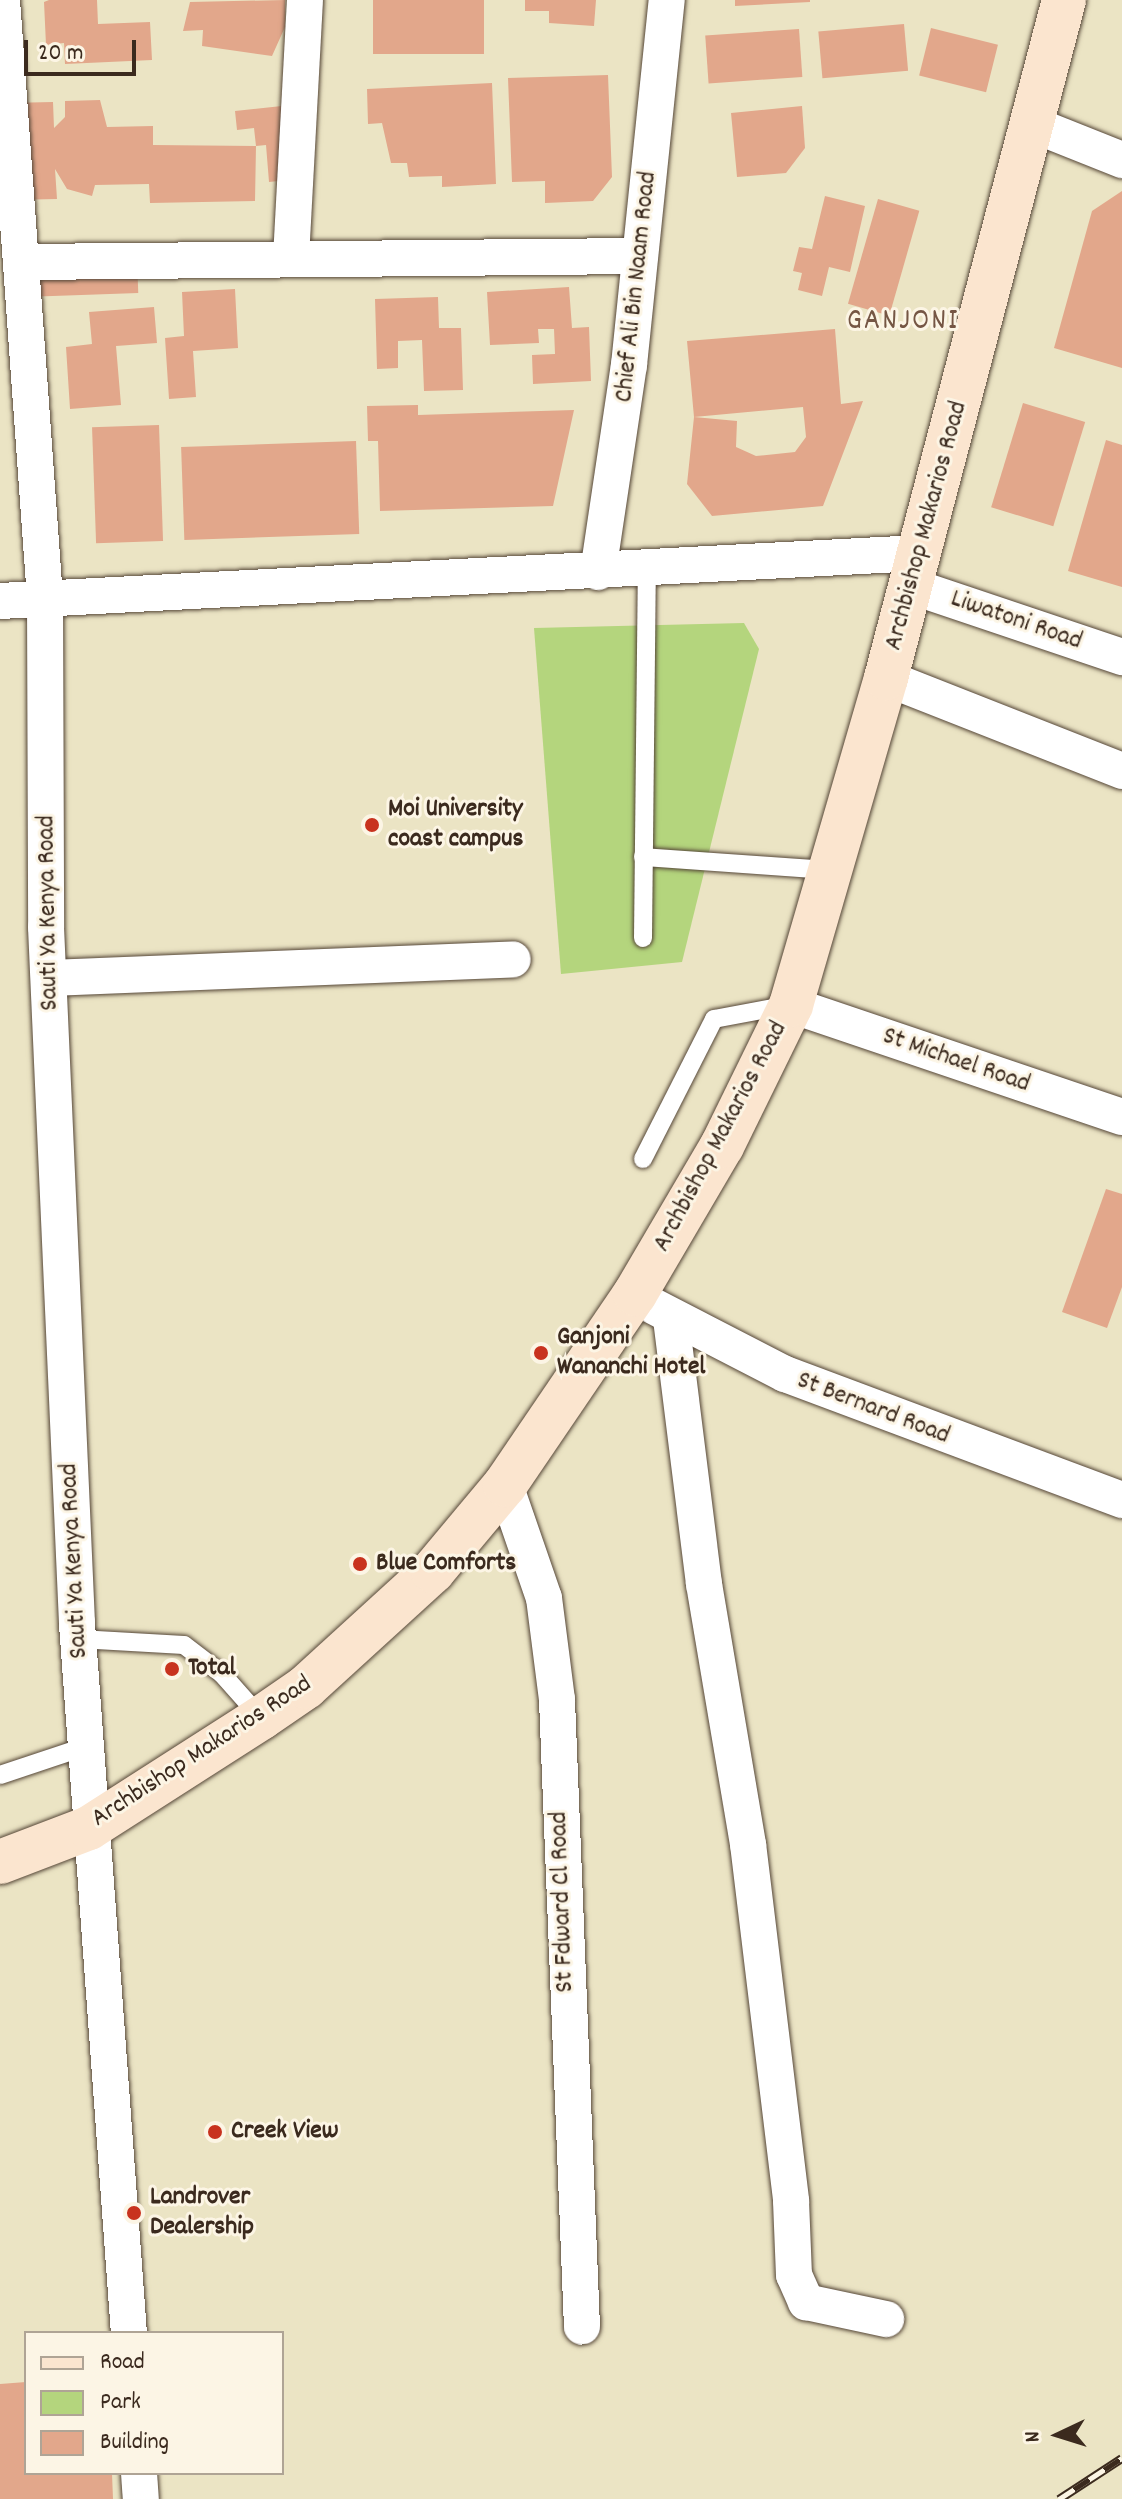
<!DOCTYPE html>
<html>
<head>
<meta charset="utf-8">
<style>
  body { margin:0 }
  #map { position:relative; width:1122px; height:2499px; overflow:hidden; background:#ebe4c4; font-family:Dekko,sans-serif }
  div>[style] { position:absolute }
  .green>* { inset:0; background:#b4d57d }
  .building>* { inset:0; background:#e2a78b; transform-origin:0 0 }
  .roads { filter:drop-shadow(0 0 2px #554637) drop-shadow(0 0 2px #554637) }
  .lane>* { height:18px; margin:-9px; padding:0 9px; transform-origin:9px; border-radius:9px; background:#fff }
  .street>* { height:36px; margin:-18px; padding:0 18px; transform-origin:18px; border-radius:18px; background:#fff }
  .secondary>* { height:44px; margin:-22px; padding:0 22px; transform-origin:22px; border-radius:22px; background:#fbe5cf }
  .rail>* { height:9px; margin-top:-4.5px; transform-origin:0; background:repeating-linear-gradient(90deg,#fcf5e5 0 18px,#3b2a1e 0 36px); box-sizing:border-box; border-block:2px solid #3b2a1e }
  .dots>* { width:22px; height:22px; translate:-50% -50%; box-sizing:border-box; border:4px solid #fcf5e5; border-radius:50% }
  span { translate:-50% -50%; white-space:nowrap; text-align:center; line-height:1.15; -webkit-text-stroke:6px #fcf5e5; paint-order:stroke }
  .street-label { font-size:26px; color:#3b2a1e }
  .poi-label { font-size:26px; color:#3b2a1e; font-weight:700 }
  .left { translate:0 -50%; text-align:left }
  .quarter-label { font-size:30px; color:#755644; letter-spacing:2px }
  .legend { position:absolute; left:24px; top:2331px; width:260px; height:144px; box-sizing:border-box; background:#fcf5e5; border:2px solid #afa495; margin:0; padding:10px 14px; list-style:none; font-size:24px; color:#3b2a1e }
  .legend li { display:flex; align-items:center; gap:16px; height:40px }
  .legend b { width:40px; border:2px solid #afa495 }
  .north { position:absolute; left:1018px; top:2395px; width:80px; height:80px; -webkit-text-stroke:6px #fcf5e5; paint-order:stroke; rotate:266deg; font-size:22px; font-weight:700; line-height:32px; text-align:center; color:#3b2a1e }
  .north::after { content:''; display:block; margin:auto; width:28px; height:36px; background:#3b2a1e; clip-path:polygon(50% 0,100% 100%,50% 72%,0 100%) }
  .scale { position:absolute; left:24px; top:40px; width:112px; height:36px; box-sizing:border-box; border:4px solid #3b2a1e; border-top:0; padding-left:10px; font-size:24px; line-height:28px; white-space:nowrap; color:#3b2a1e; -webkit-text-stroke:6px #fcf5e5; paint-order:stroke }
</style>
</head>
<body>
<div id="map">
  <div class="green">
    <div style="clip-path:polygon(744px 623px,759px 649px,682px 962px,561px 974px,534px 628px)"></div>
  </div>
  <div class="building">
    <div style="clip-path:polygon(49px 0,97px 0,98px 24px,150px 22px,152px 60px,65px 64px,64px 43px,46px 45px,44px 2px)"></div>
    <div style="clip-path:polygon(285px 0,285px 27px,272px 56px,202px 46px,203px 30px,183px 31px,190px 2px)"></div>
    <div style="left:373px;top:0;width:111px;height:54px"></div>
    <div style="clip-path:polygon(525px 0,596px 0,594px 26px,549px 23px,549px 11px,525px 11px)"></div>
    <div style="clip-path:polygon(735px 0,810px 0,810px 2px,735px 6px)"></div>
    <div style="left:904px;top:24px;width:47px;height:86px;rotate:85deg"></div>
    <div style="left:931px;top:28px;width:69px;height:49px;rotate:14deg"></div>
    <div style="left:799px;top:29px;width:48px;height:94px;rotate:86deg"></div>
    <div style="clip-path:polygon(608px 75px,612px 177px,593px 201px,545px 203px,545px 181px,512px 182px,508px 78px)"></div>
    <div style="clip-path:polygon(492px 83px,496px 184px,442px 187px,442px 176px,409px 177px,407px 163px,391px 163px,382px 123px,368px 124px,367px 89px)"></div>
    <div style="clip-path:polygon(100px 100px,107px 127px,153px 126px,153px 145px,256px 146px,255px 201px,150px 203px,149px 184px,95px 185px,92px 196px,67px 189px,55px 169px,57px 199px,11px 200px,8px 103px,53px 102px,54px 128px,65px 117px,65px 101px)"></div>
    <div style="clip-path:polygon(291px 105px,298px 179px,269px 182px,266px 145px,256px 146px,254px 128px,237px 130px,235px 111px)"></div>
    <div style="clip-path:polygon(802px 106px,805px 148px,786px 173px,737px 177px,731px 113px)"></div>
    <div style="clip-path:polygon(1122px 191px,1122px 368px,1054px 348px,1092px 211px)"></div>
    <div style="clip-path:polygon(825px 196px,865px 206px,850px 272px,829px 267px,822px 296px,798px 290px,802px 273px,793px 271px,799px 247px,812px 249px)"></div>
    <div style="left:878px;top:199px;width:43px;height:109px;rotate:16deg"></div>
    <div style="left:137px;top:257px;width:36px;height:107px;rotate:88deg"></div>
    <div style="clip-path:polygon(569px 287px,572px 328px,589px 327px,591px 381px,533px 384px,532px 355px,555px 354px,554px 329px,538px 329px,539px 343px,490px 345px,487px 292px)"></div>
    <div style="clip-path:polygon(235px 289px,238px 348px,193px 351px,196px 397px,169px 399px,165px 338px,184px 336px,182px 292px)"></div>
    <div style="clip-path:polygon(438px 297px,439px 328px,461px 328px,463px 390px,424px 391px,422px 340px,398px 341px,398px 368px,377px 369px,375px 299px)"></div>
    <div style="clip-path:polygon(154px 307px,157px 343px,116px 346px,121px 405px,70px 409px,66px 347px,92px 344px,89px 312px)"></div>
    <div style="clip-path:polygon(835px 329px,841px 404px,863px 401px,823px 506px,712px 516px,687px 484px,694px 417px,737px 421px,736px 447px,756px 456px,795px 452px,806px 437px,803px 407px,694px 417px,687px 341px)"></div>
    <div style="left:1023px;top:403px;width:65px;height:109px;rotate:17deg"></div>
    <div style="clip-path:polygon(418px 405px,418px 415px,574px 410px,553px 506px,380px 511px,378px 441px,368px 441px,367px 406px)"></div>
    <div style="left:159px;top:425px;width:116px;height:67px;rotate:88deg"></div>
    <div style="clip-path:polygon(1106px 440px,1122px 445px,1122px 587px,1068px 571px)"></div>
    <div style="left:356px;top:441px;width:93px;height:175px;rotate:88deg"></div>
    <div style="clip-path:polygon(1106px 1189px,1122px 1194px,1122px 1287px,1107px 1328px,1062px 1312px)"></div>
    <div style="clip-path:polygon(26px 2382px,26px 2473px,112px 2473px,113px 2499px,0 2499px,0 2384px)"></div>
  </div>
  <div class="roads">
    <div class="lane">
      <div style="left:643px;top:857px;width:187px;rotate:4deg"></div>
      <div style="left:643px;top:938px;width:369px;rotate:-89.4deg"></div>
      <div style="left:643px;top:1159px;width:157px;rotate:-63.1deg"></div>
      <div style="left:714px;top:1019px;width:76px;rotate:-10.6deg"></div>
      <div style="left:79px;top:1639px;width:105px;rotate:3.3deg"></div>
      <div style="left:184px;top:1645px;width:48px;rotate:37.3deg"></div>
      <div style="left:222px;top:1674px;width:59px;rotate:48.4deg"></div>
      <div style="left:0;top:1775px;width:89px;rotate:-18.4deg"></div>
    </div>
    <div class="street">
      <div style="left:2px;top:0;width:600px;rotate:85.89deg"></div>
      <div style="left:45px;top:598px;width:329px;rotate:89.8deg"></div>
      <div style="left:46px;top:927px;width:698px;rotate:87.45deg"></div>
      <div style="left:77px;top:1624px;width:711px;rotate:85.81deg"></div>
      <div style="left:1034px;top:125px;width:95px;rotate:21.7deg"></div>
      <div style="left:291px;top:258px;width:258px;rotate:-86.9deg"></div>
      <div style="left:25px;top:262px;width:615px;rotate:-0.56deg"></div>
      <div style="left:598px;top:572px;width:209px;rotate:-81.5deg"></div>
      <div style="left:629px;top:365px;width:367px;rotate:-84.1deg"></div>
      <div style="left:911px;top:586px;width:223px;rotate:18.6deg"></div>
      <div style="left:0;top:601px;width:921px;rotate:-2.99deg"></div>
      <div style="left:886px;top:678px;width:254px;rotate:21.5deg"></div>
      <div style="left:49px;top:978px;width:464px;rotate:-2.3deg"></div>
      <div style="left:791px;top:1005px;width:349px;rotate:18.7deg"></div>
      <div style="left:655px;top:1307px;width:146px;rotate:27.3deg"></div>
      <div style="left:785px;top:1374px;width:360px;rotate:20.5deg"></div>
      <div style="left:671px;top:1319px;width:267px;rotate:82.9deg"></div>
      <div style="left:704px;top:1584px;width:264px;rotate:80.4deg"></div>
      <div style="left:748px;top:1844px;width:360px;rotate:83.1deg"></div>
      <div style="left:791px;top:2201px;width:74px;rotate:87.7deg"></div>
      <div style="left:794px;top:2275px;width:30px;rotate:66deg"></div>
      <div style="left:806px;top:2302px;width:82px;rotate:12deg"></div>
      <div style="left:505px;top:1485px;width:120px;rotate:71deg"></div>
      <div style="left:544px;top:1598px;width:103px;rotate:82.7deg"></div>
      <div style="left:557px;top:1700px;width:627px;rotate:87.72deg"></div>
      <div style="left:139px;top:2473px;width:26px;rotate:86deg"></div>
    </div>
    <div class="secondary">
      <div style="left:0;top:1862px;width:95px;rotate:-20.9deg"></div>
      <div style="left:89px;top:1828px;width:204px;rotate:-32.6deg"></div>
      <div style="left:261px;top:1718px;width:55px;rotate:-34.6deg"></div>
      <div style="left:306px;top:1687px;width:172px;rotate:-42.4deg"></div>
      <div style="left:433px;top:1571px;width:112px;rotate:-50.1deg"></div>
      <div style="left:505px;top:1485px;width:231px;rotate:-55.8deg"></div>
      <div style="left:635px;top:1294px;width:172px;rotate:-59.6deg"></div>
      <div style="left:722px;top:1146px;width:157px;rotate:-63.9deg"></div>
      <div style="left:791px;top:1005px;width:341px;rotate:-73.8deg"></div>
      <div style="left:886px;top:678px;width:701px;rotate:-75.29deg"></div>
    </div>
  </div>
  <div class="rail">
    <div style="left:1059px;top:2499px;width:75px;rotate:-33.1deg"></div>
  </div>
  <div class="dots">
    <div style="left:372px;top:825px;background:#c8321e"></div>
    <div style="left:541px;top:1353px;background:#c8321e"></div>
    <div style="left:360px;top:1564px;background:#c8321e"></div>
    <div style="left:172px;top:1669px;background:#c8321e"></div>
    <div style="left:215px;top:2132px;background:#c8321e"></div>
    <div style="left:134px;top:2213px;background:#c8321e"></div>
  </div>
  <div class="street-label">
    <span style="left:637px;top:287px;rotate:-84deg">Chief Ali Bin Naam Road</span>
    <span style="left:927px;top:526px;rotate:-75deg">Archbishop Makarios Road</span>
    <span style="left:1016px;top:621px;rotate:19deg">Liwatoni Road</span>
    <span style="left:49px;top:913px;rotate:-91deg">Sauti Ya Kenya Road</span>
    <span style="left:956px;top:1061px;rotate:19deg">St Michael Road</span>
    <span style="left:721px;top:1137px;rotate:-62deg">Archbishop Makarios Road</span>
    <span style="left:873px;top:1409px;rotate:21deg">St Bernard Road</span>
    <span style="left:75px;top:1561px;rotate:-93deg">Sauti Ya Kenya Road</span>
    <span style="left:202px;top:1752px;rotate:-33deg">Archbishop Makarios Road</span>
    <span style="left:563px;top:1902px;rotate:-92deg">St Fdward Cl Road</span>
  </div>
  <div class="poi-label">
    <span class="left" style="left:388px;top:825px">Moi University<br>coast campus</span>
    <span class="left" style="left:557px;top:1353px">Ganjoni<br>Wananchi Hotel</span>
    <span class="left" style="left:376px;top:1564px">Blue Comforts</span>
    <span class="left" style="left:188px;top:1669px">Total</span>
    <span class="left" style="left:231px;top:2132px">Creek View</span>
    <span class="left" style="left:150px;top:2213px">Landrover<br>Dealership</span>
  </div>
  <div class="quarter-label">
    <span style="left:903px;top:323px">GANJONI</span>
  </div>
  <ul class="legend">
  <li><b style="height:10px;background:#fbe5cf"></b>Road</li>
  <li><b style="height:22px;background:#b4d57d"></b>Park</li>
  <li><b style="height:22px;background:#e2a78b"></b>Building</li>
  </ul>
  <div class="north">N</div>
  <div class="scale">20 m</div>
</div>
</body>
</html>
